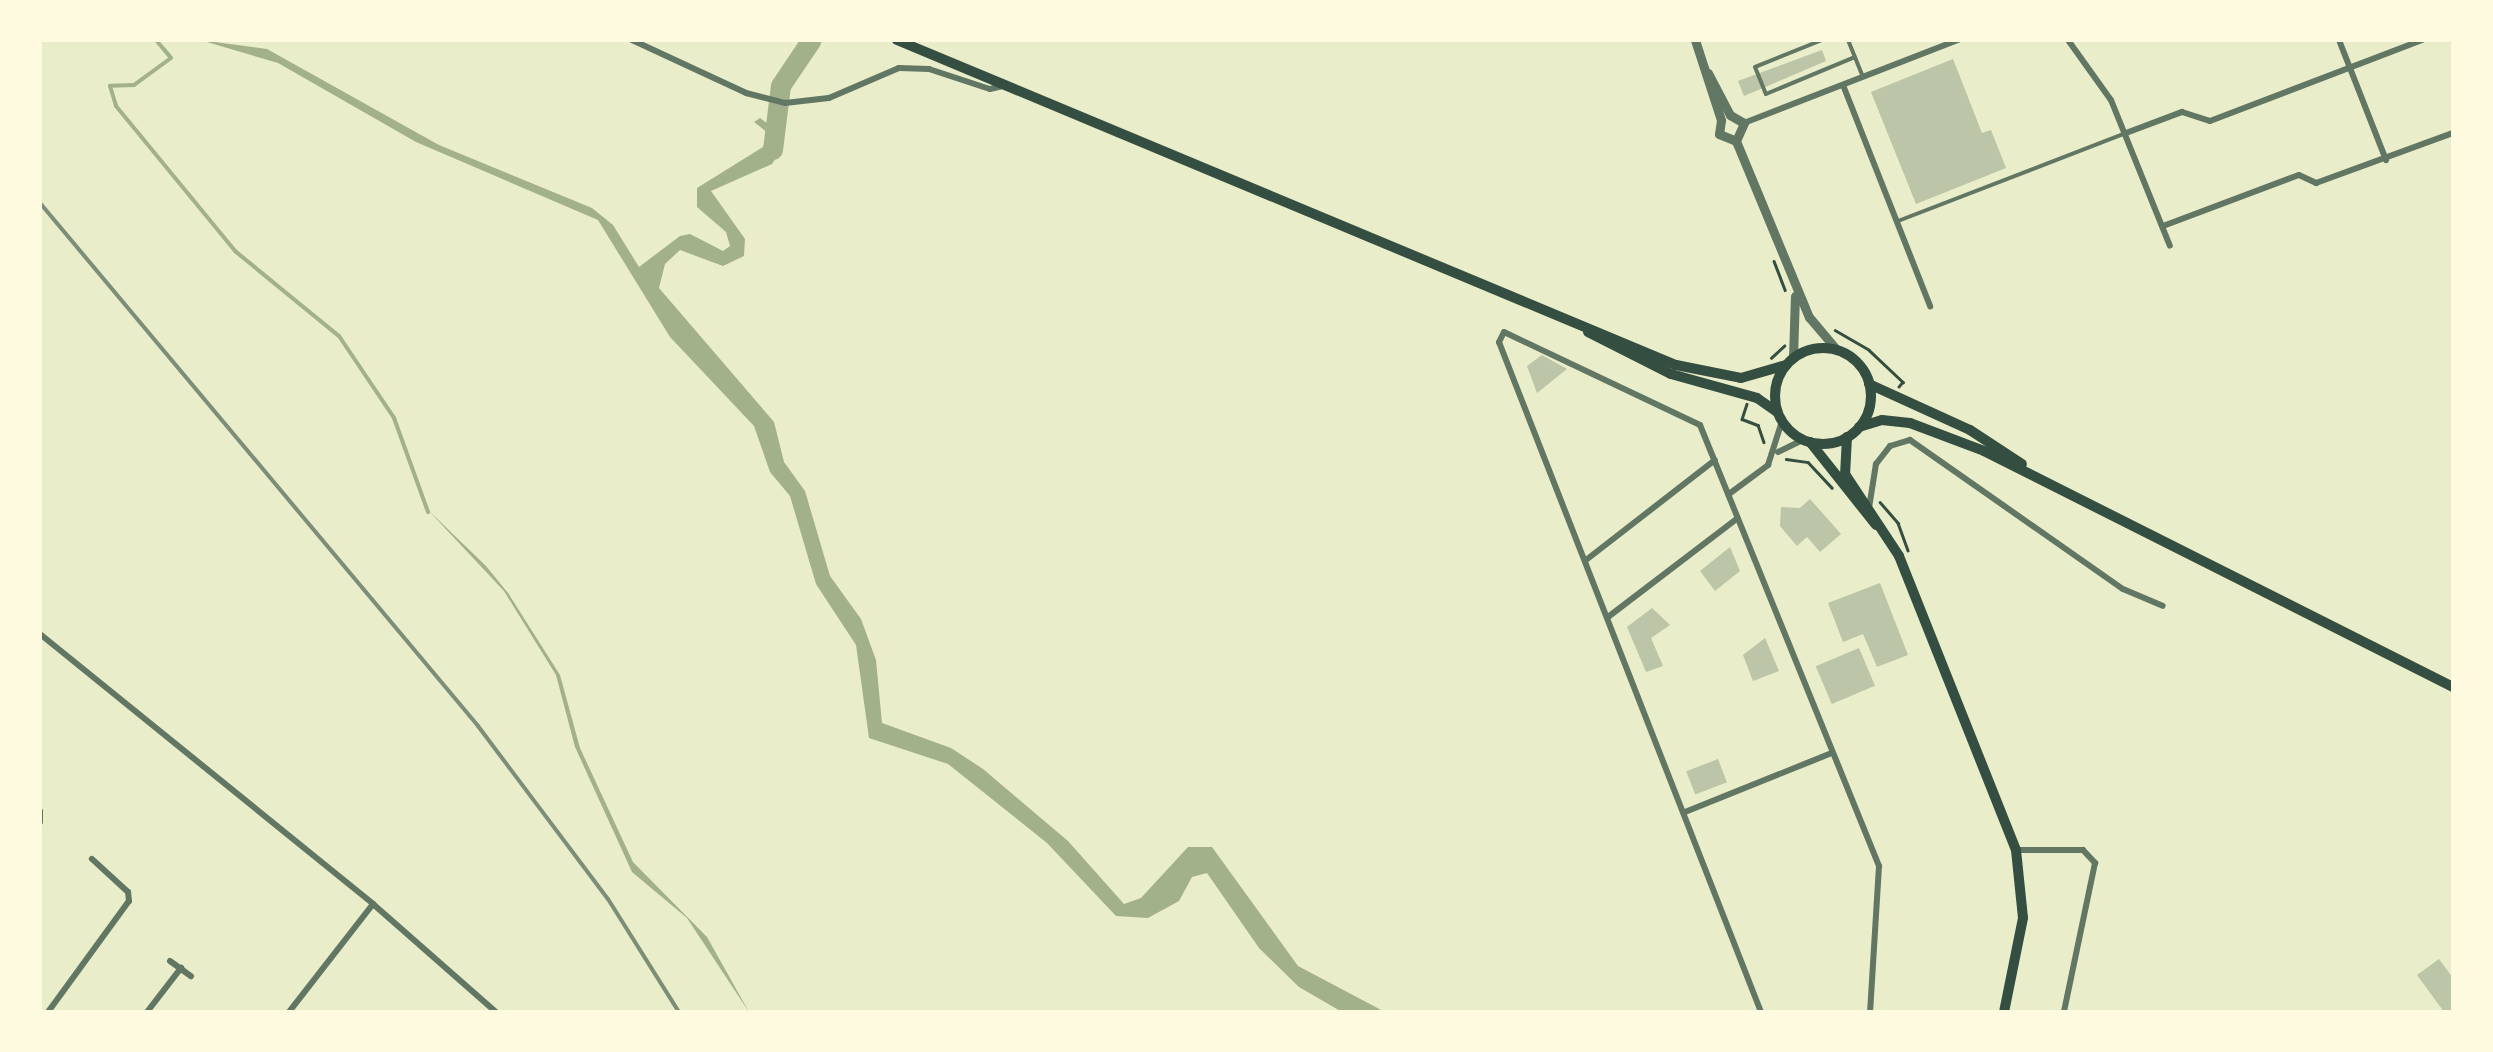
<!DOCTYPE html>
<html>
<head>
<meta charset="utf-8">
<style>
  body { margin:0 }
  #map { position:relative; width:2493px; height:1052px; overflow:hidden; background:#e9edc9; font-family:"Golos Text",sans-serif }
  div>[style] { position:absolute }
  .water>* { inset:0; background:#a3b18a }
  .stream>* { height:4px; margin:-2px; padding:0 2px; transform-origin:2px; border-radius:2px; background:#a3b18a }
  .river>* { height:20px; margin:-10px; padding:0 10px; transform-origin:10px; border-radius:10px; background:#a3b18a }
  .building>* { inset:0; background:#bcc5a7; transform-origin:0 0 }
  .path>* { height:2.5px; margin:-1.25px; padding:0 1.25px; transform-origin:1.25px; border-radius:1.25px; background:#344e41 }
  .service>* { height:4px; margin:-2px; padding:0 2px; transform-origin:2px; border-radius:2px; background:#617663 }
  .minor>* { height:6px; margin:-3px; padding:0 3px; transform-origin:3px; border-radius:3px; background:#617663 }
  .tertiary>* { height:9px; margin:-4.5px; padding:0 4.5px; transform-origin:4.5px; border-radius:4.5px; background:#617663 }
  .secondary>* { height:10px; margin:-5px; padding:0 5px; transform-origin:5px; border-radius:5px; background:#344e41 }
  .secondary>.ring { margin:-5px; padding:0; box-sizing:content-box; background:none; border:10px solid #344e41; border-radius:50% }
  .rail>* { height:4px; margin:-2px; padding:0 2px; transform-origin:2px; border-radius:2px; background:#7c8e77 }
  span { translate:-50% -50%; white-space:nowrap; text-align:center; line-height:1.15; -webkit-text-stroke:10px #fefae0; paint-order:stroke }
  .frame { position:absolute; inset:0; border:42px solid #fefae0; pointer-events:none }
</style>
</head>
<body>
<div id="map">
  <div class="water">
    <div style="clip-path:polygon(200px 40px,267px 49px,439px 145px,592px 208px,613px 225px,639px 267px,680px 236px,690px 234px,723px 251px,730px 246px,726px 232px,697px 207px,697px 188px,763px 147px,768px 133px,754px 122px,760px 118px,780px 133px,781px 150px,772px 164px,711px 191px,745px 239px,744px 256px,723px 266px,680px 250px,665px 264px,659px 288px,774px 422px,784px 462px,805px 491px,830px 576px,861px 619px,876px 660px,882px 723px,951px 748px,983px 769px,1068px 841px,1124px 904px,1141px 898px,1188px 847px,1212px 847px,1298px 966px,1385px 1012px,1342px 1012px,1299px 987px,1259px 948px,1207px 873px,1192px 877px,1179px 901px,1148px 918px,1116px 916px,1047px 843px,948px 764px,869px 738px,856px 645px,816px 584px,790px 496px,770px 472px,754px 426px,670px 337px,598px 220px,416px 142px,278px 63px)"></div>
    <div style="clip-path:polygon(807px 40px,816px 40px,785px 97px,777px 96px,785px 68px)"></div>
    <div style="clip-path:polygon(428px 510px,486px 566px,508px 593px,560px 675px,580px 748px,633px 862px,707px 937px,749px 1012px,687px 918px,632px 872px,575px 747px,556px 675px,504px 591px)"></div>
  </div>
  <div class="stream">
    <div style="left:156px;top:40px;width:23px;rotate:50deg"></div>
    <div style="left:171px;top:58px;width:46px;rotate:143.9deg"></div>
    <div style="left:134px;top:85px;width:24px;rotate:178deg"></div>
    <div style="left:110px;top:86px;width:21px;rotate:73deg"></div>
    <div style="left:116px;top:106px;width:188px;rotate:50.6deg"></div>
    <div style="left:235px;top:251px;width:134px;rotate:39.3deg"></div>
    <div style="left:339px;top:336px;width:99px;rotate:56.1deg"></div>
    <div style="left:394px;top:418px;width:100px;rotate:70.1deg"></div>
  </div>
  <div class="river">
    <div style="left:773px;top:150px;width:64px;rotate:-82.9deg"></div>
    <div style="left:781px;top:86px;width:55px;rotate:-56deg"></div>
  </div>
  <div class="building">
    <div style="clip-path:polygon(1822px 50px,1826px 61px,1744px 96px,1738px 81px)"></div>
    <div style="clip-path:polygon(1953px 59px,1982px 133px,1991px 130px,2006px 168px,1916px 204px,1871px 92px)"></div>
    <div style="clip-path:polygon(1542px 355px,1567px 369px,1537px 393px,1527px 366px)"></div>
    <div style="clip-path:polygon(1810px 499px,1841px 534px,1820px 552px,1807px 537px,1797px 546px,1780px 526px,1781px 507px,1800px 508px)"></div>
    <div style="clip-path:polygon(1730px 547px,1740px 571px,1715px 591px,1700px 571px)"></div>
    <div style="clip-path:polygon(1880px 583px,1908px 655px,1877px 667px,1863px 634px,1843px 642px,1828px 603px)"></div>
    <div style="clip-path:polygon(1652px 608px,1670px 625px,1651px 638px,1663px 666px,1646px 672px,1627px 627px)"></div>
    <div style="clip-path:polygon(1765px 638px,1779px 671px,1753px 681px,1743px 655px)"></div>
    <div style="left:1859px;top:648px;width:41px;height:47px;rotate:67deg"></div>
    <div style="left:1718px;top:759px;width:25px;height:34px;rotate:69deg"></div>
    <div style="clip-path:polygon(2439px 959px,2453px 978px,2453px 1012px,2444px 1012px,2417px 975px)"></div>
  </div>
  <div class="path">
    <div style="left:1774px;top:261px;width:31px;rotate:69deg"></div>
    <div style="left:1835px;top:330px;width:39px;rotate:30deg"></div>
    <div style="left:1869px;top:350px;width:47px;rotate:43.3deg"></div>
    <div style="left:1903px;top:382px;width:6px;rotate:129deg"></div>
    <div style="left:1771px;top:358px;width:18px;rotate:-43deg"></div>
    <div style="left:1747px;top:404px;width:16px;rotate:108deg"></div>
    <div style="left:1742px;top:419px;width:17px;rotate:21deg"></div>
    <div style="left:1758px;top:425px;width:18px;rotate:71deg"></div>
    <div style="left:1786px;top:459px;width:22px;rotate:8deg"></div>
    <div style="left:1808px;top:462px;width:35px;rotate:47deg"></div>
    <div style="left:1880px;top:502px;width:28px;rotate:49deg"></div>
    <div style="left:1898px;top:523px;width:29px;rotate:70deg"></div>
  </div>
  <div class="service">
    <div style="left:1822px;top:40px;width:72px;rotate:158.1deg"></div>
    <div style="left:1755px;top:67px;width:29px;rotate:68deg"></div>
    <div style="left:1766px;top:94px;width:96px;rotate:-22.6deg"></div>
    <div style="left:1848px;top:40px;width:40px;rotate:68deg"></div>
    <div style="left:1898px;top:221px;width:244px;rotate:-21.1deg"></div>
  </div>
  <div class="minor">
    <div style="left:632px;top:40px;width:126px;rotate:24.9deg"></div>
    <div style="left:746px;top:93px;width:40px;rotate:14.4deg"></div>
    <div style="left:785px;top:103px;width:44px;rotate:-6.5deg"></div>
    <div style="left:829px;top:98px;width:76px;rotate:-23.2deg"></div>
    <div style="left:899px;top:68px;width:30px;rotate:2deg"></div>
    <div style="left:929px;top:69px;width:64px;rotate:18.2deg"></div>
    <div style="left:990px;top:89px;width:13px;rotate:-13deg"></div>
    <div style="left:2068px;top:40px;width:74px;rotate:54.4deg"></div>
    <div style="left:2111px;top:100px;width:157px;rotate:68deg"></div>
    <div style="left:2339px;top:40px;width:129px;rotate:68.6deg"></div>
    <div style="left:1843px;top:85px;width:238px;rotate:68.5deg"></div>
    <div style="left:1744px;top:123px;width:230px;rotate:-21.2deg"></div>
    <div style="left:2126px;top:133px;width:60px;rotate:-20.6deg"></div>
    <div style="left:2182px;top:112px;width:29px;rotate:18deg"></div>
    <div style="left:2210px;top:121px;width:227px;rotate:-20.9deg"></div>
    <div style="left:2163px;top:226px;width:145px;rotate:-20.6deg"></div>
    <div style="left:2299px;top:175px;width:19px;rotate:25deg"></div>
    <div style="left:2316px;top:183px;width:146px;rotate:-20.1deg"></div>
    <div style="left:1778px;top:452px;width:28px;rotate:-26deg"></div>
    <div style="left:1729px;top:494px;width:49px;rotate:-36.6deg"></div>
    <div style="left:1768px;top:465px;width:46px;rotate:-72.3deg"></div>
    <div style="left:1869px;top:508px;width:45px;rotate:-81deg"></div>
    <div style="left:1876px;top:464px;width:23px;rotate:-52deg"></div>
    <div style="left:1890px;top:446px;width:21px;rotate:-17deg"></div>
    <div style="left:1910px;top:440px;width:260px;rotate:35deg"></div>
    <div style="left:2123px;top:589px;width:43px;rotate:23deg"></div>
    <div style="left:1586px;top:560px;width:163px;rotate:-37.8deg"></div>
    <div style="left:1608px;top:617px;width:163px;rotate:-37.3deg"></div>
    <div style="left:40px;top:634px;width:429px;rotate:39deg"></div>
    <div style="left:373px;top:904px;width:137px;rotate:127.9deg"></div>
    <div style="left:40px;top:811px;width:11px;rotate:90deg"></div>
    <div style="left:1685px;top:812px;width:158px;rotate:-21.9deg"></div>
    <div style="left:2016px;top:850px;width:67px"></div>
    <div style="left:2083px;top:850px;width:18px;rotate:47deg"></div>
    <div style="left:2095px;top:863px;width:152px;rotate:101.8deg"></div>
    <div style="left:373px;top:904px;width:164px;rotate:41.3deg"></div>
    <div style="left:170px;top:961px;width:26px;rotate:36deg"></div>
    <div style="left:48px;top:1012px;width:137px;rotate:-53.9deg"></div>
    <div style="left:129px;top:901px;width:9px;rotate:-96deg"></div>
    <div style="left:128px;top:892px;width:49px;rotate:-137.5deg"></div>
    <div style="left:147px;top:1012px;width:56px;rotate:-52.3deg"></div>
    <div style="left:1761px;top:1012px;width:719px;rotate:-111.36deg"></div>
    <div style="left:1499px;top:342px;width:11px;rotate:-63deg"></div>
    <div style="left:1504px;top:332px;width:217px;rotate:25.4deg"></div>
    <div style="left:1700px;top:425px;width:476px;rotate:67.9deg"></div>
    <div style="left:1879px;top:866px;width:146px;rotate:93.5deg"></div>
  </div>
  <div class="tertiary">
    <div style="left:1695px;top:40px;width:84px;rotate:72deg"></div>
    <div style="left:1721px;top:120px;width:14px;rotate:98deg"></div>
    <div style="left:1719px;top:134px;width:18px;rotate:22deg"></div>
    <div style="left:1708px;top:73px;width:47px;rotate:62.4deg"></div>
    <div style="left:1730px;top:115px;width:16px;rotate:30deg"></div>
    <div style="left:1744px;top:123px;width:20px;rotate:114deg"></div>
    <div style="left:1736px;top:141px;width:191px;rotate:67.5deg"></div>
    <div style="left:1809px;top:317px;width:43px;rotate:49.7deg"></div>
    <div style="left:1793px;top:358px;width:62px;rotate:-88.2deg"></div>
  </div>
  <div class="secondary">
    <div style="left:897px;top:40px;width:844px;rotate:22.65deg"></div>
    <div style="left:1676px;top:365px;width:66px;rotate:11.3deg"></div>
    <div style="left:1741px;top:378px;width:47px;rotate:-16.1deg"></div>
    <div style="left:1588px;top:332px;width:93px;rotate:26.8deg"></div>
    <div style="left:1671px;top:374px;width:89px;rotate:15.6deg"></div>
    <div style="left:1757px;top:398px;width:24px;rotate:35deg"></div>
    <div class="ring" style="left:1775px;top:348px;width:86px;height:86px"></div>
    <div style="left:1869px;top:384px;width:111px;rotate:24.5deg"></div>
    <div style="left:1970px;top:430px;width:62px;rotate:33.2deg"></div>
    <div style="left:1859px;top:427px;width:24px;rotate:-17deg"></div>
    <div style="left:1882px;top:420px;width:28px;rotate:6deg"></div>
    <div style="left:1910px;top:423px;width:79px;rotate:20.7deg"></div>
    <div style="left:1984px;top:451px;width:525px;rotate:26.71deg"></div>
    <div style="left:1847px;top:437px;width:37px;rotate:93deg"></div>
    <div style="left:1845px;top:474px;width:98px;rotate:56.6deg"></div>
    <div style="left:1899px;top:556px;width:316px;rotate:68.3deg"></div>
    <div style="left:2016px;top:850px;width:68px;rotate:84.1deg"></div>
    <div style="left:2023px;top:918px;width:96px;rotate:101.4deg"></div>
    <div style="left:1810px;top:442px;width:106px;rotate:51.5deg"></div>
  </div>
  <div class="rail">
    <div style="left:40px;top:203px;width:682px;rotate:50.05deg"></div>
    <div style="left:478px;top:726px;width:216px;rotate:53.1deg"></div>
    <div style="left:608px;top:899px;width:133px;rotate:57.9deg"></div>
  </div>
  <div class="frame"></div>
</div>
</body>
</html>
